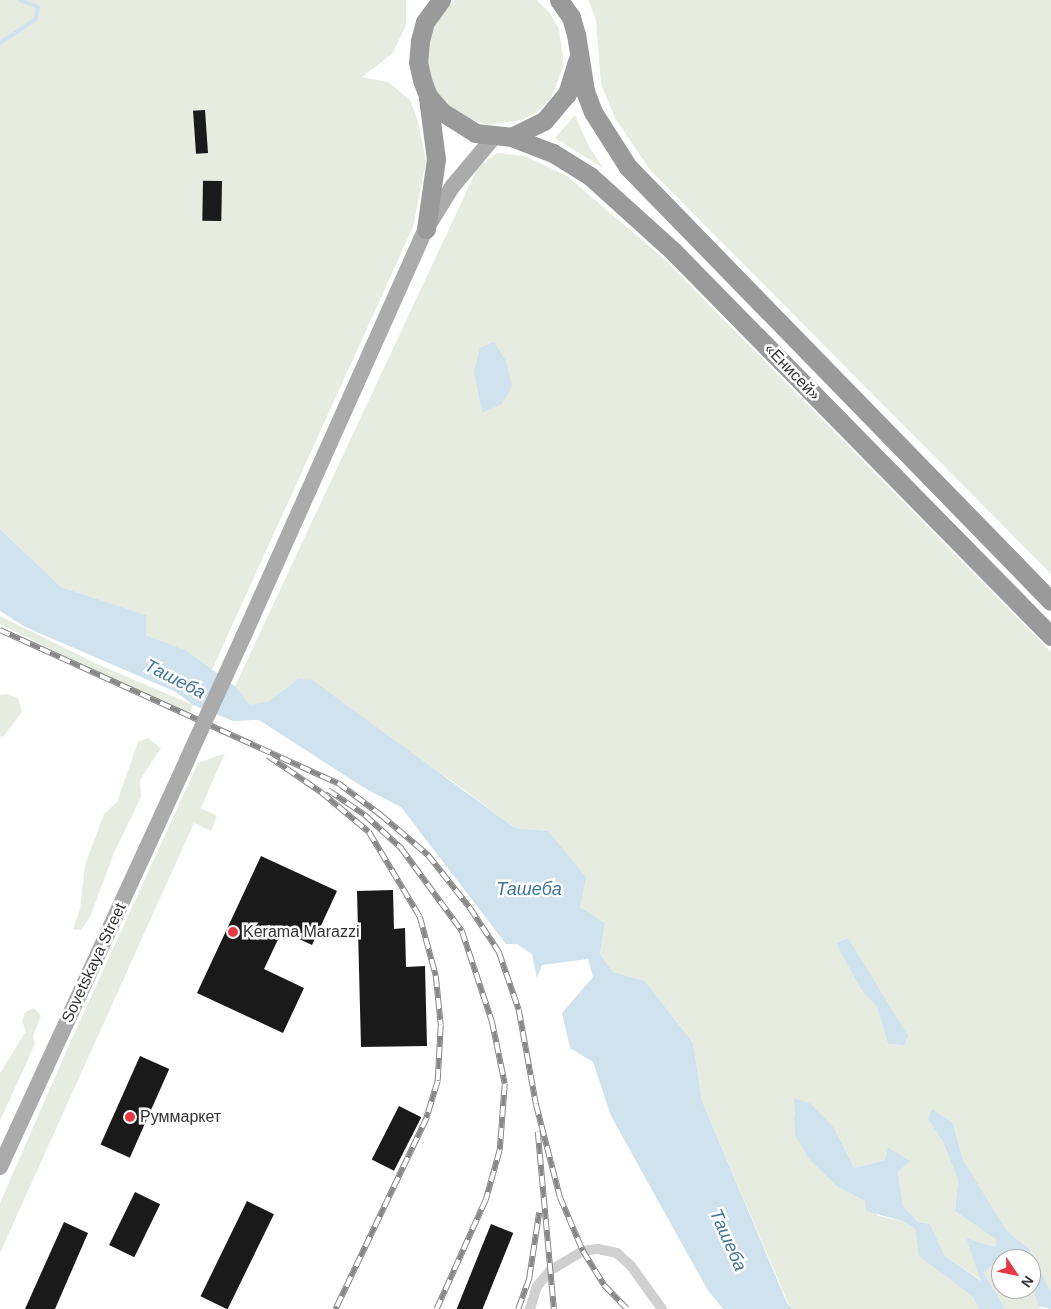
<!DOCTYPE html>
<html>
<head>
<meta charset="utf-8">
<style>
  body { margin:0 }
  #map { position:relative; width:1051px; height:1309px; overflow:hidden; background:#fff; font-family:Helvetica,sans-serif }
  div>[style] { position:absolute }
  .green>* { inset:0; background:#e6ecdf }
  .water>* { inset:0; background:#cfe2ee }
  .stream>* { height:4px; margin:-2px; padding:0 2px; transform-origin:2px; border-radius:2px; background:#cfe2ee }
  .building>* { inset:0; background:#1a1a1a; transform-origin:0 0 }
  .street>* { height:10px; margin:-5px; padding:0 5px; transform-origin:5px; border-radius:5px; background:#d0d0d0 }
  .primary>* { height:16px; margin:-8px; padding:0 8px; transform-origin:8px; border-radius:8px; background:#ababab }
  .highway>* { height:19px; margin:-9.5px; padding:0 9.5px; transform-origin:9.5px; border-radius:9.5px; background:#9a9a9a }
  .rail>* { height:5.5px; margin-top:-2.75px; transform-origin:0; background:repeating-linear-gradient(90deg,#fff 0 11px,#888 0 22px); box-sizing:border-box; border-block:1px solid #888 }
  .primary-bridge>* { height:16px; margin:-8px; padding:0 8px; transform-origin:8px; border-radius:8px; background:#ababab }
  .dots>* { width:14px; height:14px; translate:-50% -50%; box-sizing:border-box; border:2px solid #fff; border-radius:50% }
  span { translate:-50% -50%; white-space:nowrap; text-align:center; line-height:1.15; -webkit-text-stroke:5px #fff; paint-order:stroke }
  .street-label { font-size:16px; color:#333 }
  .poi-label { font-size:16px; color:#333 }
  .left { translate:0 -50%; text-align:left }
  .water-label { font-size:18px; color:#3f7597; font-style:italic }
  .north { position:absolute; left:991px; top:1249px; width:50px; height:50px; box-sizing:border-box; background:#fff; border:1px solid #adadad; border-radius:50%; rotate:124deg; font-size:14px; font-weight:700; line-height:20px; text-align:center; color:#333 }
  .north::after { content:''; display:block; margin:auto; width:18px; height:22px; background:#e63946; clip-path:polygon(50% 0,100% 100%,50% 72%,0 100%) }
</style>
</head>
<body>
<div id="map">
  <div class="green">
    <div style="clip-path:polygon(0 0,406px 0,406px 25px,393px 53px,362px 77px,388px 82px,410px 100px,418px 121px,426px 161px,413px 227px,211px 672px,185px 650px,146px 635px,146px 615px,61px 587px,0 529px)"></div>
    <div style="clip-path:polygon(455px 0,537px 0,550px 13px,559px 29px,564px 65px,551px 98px,538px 111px,522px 120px,487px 125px,453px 112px,440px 99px,427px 66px,426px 48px,440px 14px)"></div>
    <div style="clip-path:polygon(588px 0,1051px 0,1051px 574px,650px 170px,615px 118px,601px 84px,596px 20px)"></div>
    <div style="clip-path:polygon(575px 115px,588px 145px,603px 168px,555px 138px)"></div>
    <div style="clip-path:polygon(evenodd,497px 153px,525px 156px,567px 176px,664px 259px,1051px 652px,1051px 1292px,1029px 1249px,1006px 1230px,985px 1201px,963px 1160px,953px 1122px,928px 1119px,943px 1142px,958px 1180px,955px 1211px,996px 1238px,995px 1247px,966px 1238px,982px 1281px,945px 1256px,930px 1224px,918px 1222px,903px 1206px,898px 1172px,909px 1161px,885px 1160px,854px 1168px,834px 1128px,794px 1098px,794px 1115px,838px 1187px,865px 1201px,878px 1216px,903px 1221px,915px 1229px,920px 1256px,972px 1296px,979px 1309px,793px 1309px,788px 1303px,702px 1101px,693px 1043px,645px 981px,613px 972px,600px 954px,605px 923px,580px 907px,548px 831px,515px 828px,455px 783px,298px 679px,269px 701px,250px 706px,235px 686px,478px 167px,497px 153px,848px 938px,904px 1045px,888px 1044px,877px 1007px,836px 943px,848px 938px)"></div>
    <div style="clip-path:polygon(0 616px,97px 664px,193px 705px,188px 717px,0 624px)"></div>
    <div style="clip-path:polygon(6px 694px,18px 698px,22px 712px,3px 737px,0 736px,0 695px)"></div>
    <div style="clip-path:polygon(148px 738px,161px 748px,140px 780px,141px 797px,114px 853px,90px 917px,81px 930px,73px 929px,80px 909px,85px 865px,104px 814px,117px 802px,138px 742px)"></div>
    <div style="clip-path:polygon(225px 753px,201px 808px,217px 816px,211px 831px,194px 823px,0 1253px,0 1203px,73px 1036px,198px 763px)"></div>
    <div style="clip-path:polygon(34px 1008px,41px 1016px,33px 1036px,35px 1044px,0 1121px,0 1073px,26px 1031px,22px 1022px,25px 1012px)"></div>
    <div style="clip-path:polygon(1005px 1252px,1012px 1259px,1001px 1259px,1001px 1289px,1031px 1289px,1031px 1280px,1038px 1306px,1042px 1309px,1005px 1309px,984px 1273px)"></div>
  </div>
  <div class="water">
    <div style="clip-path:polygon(494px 342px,506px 361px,512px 386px,502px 404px,482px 413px,474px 372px,480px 348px)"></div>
    <div style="clip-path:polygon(0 529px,61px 587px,146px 615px,146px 635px,185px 650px,235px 686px,250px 705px,269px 701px,298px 679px,312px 680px,515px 828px,548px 831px,586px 877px,580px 907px,605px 923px,600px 954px,613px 972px,645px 981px,693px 1043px,702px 1101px,787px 1303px,793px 1309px,723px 1309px,707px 1289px,611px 1116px,593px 1062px,570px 1048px,562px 1013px,593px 977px,588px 959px,542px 965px,537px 978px,532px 954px,517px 944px,506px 944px,401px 807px,366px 789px,259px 720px,233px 721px,193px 705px,176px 692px,25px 627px,0 611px)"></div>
    <div style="clip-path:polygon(848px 938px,908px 1036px,904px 1045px,888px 1044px,877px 1007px,861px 989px,836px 943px)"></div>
    <div style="clip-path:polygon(794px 1098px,811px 1104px,834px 1128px,854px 1168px,885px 1160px,888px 1148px,910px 1161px,898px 1172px,903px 1206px,918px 1222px,930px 1224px,945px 1256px,981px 1281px,966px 1238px,995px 1247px,996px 1239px,955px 1211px,958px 1180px,943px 1142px,928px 1119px,932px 1109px,953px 1123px,963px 1160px,1006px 1230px,1029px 1249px,1051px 1292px,1051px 1309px,1038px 1306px,1031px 1280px,1031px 1259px,1012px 1259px,1005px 1253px,984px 1273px,1005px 1309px,979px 1309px,972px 1296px,919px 1256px,915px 1229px,903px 1221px,866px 1211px,865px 1201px,838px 1187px,809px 1159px,795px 1135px)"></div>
  </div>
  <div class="stream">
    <div style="left:0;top:43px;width:43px;rotate:-33.7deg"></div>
    <div style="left:36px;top:19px;width:12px;rotate:-81deg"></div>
    <div style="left:38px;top:7px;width:19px;rotate:-159deg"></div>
  </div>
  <div class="building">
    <div style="left:205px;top:110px;width:43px;height:12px;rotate:86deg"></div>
    <div style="left:222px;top:181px;width:40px;height:19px;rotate:91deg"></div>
    <div style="clip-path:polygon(261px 856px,337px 891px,312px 945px,282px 931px,264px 969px,304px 988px,283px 1033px,197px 993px)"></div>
    <div style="clip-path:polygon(393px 890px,394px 929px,405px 928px,406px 967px,425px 966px,427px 1046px,361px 1047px,357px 891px)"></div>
    <div style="left:140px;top:1056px;width:32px;height:97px;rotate:24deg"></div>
    <div style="left:399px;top:1106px;width:25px;height:60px;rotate:27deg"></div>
    <div style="left:135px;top:1192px;width:28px;height:59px;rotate:26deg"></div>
    <div style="left:247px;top:1201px;width:30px;height:106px;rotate:26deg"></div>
    <div style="clip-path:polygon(64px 1222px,88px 1233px,55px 1309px,25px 1309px)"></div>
    <div style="left:491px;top:1224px;width:24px;height:93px;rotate:22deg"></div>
  </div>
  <div class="street">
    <div style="left:530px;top:1309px;width:24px;rotate:-73deg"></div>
    <div style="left:537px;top:1286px;width:21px;rotate:-49deg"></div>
    <div style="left:551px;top:1270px;width:37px;rotate:-31deg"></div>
    <div style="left:583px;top:1251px;width:15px;rotate:-8deg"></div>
    <div style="left:598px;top:1249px;width:19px;rotate:12deg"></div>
    <div style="left:617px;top:1253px;width:19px;rotate:43deg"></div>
    <div style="left:631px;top:1266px;width:53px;rotate:54.2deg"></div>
  </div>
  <div class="primary">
    <div style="left:244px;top:635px;width:445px;rotate:-65.9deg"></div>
    <div style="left:426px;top:229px;width:49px;rotate:-58.2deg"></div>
    <div style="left:452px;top:187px;width:65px;rotate:-50deg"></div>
    <div style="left:0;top:1167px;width:448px;rotate:-65.3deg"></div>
  </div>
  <div class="highway">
    <div style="left:441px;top:0;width:27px;rotate:126deg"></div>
    <div style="left:425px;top:22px;width:20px;rotate:105deg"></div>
    <div style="left:420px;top:41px;width:21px;rotate:95deg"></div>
    <div style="left:418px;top:62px;width:18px;rotate:77deg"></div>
    <div style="left:422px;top:80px;width:17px;rotate:69deg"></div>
    <div style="left:428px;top:96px;width:21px;rotate:49deg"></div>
    <div style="left:442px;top:112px;width:39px;rotate:32deg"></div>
    <div style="left:475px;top:133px;width:36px;rotate:6deg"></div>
    <div style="left:511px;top:137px;width:37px;rotate:-26deg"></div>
    <div style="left:544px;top:121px;width:35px;rotate:-50deg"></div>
    <div style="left:567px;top:94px;width:34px;rotate:-73deg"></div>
    <div style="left:559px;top:0;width:21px;rotate:55deg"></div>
    <div style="left:571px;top:17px;width:18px;rotate:74deg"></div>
    <div style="left:576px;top:34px;width:58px;rotate:81deg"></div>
    <div style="left:585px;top:91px;width:22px;rotate:69deg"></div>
    <div style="left:593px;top:112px;width:65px;rotate:57.5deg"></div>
    <div style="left:628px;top:167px;width:606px;rotate:45.74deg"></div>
    <div style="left:511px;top:137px;width:45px;rotate:20.9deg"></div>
    <div style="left:553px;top:153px;width:44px;rotate:31.9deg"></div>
    <div style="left:590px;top:176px;width:112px;rotate:42.1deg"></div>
    <div style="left:673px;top:251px;width:540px;rotate:45.53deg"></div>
    <div style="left:426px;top:229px;width:71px;rotate:-81.9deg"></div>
    <div style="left:436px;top:159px;width:62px;rotate:-97.5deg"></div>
  </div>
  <div class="rail">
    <div style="left:0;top:630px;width:371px;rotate:24.4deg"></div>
    <div style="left:338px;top:783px;width:54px;rotate:36.7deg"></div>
    <div style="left:381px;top:815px;width:62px;rotate:40.4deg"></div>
    <div style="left:428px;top:855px;width:68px;rotate:51.6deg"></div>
    <div style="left:470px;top:908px;width:53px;rotate:56.6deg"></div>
    <div style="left:499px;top:952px;width:61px;rotate:71deg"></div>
    <div style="left:519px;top:1010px;width:96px;rotate:79.7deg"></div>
    <div style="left:536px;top:1104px;width:96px;rotate:75.5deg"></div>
    <div style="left:560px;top:1197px;width:59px;rotate:66.9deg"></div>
    <div style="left:583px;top:1251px;width:40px;rotate:58deg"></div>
    <div style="left:604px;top:1285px;width:33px;rotate:46deg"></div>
    <div style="left:268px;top:756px;width:64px;rotate:34.2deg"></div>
    <div style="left:321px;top:792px;width:62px;rotate:39.8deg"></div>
    <div style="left:369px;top:832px;width:99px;rotate:59deg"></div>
    <div style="left:420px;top:917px;width:61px;rotate:74.8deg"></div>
    <div style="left:436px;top:976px;width:49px;rotate:84.2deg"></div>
    <div style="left:441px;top:1025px;width:56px;rotate:93.1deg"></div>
    <div style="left:438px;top:1081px;width:39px;rotate:107deg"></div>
    <div style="left:427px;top:1118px;width:212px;rotate:115.5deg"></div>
    <div style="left:328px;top:790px;width:45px;rotate:34deg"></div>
    <div style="left:365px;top:815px;width:49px;rotate:42.5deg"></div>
    <div style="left:401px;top:848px;width:103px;rotate:53.7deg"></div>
    <div style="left:462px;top:931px;width:95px;rotate:71.6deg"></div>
    <div style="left:492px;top:1021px;width:64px;rotate:78.3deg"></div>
    <div style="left:505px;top:1084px;width:66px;rotate:94.3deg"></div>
    <div style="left:500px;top:1150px;width:52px;rotate:105.6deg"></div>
    <div style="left:486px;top:1200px;width:120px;rotate:114.2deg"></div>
    <div style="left:538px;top:1132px;width:178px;rotate:84.8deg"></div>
    <div style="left:518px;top:1309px;width:33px;rotate:-70deg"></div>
    <div style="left:529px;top:1278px;width:66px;rotate:-81.3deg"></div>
  </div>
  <div class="primary-bridge">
    <div style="left:187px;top:760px;width:137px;rotate:-65.5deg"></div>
  </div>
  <div class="dots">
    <div style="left:233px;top:932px;background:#e63946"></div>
    <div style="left:130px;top:1117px;background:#e63946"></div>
  </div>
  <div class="street-label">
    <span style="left:792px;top:372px;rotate:46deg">«Енисей»</span>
    <span style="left:94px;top:963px;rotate:-65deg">Sovetskaya Street</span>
  </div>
  <div class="poi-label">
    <span class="left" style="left:243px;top:932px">Kerama Marazzi</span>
    <span class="left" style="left:140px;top:1117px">Руммаркет</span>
  </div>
  <div class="water-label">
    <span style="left:175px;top:679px;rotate:27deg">Ташеба</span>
    <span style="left:529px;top:889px">Ташеба</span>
    <span style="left:728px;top:1240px;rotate:66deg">Ташеба</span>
  </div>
  <div class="north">N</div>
</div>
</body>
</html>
